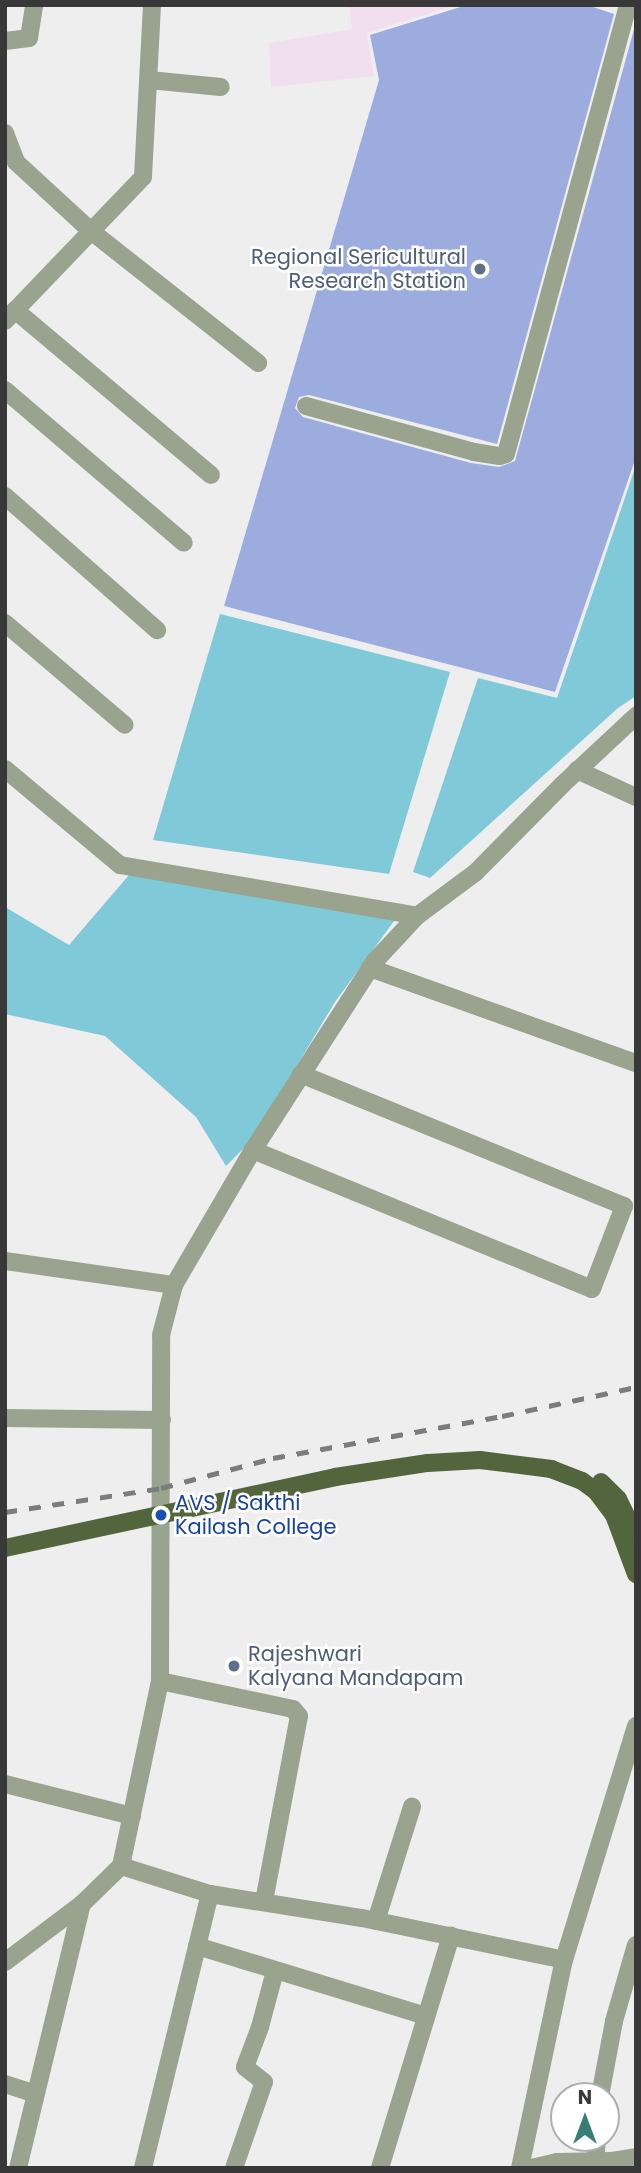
<!DOCTYPE html>
<html>
<head>
<meta charset="utf-8">
<style>
  body { margin:0 }
  #map { position:relative; width:641px; height:2173px; overflow:hidden; background:#eeeeef; font-family:Poppins,sans-serif }
  div>[style] { position:absolute }
  .education>* { inset:0; background:#f1deee }
  .water>* { inset:0; background:#80c9d9 }
  .building>* { inset:0; background:#9dacdf }
  .minor>* { height:18px; margin:-9px; padding:0 9px; transform-origin:9px; border-radius:9px; background:#99a38d }
  .major>* { height:18px; margin:-9px; padding:0 9px; transform-origin:9px; border-radius:9px; background:#53653c }
  .rail>* { height:5px; margin-top:-2.5px; transform-origin:0; background:repeating-linear-gradient(90deg,#7c7c7c 0 12px,transparent 0 24px) }
  .dots>* { width:19px; height:19px; translate:-50% -50%; box-sizing:border-box; border:4px solid #fff; border-radius:50% }
  span { translate:-50% -50%; white-space:nowrap; text-align:center; line-height:1.15; -webkit-text-stroke:5px #fff; paint-order:stroke }
  .service-label { font-size:21px; color:#4e5e75 }
  .right { translate:-100% -50%; text-align:right }
  .left { translate:0 -50%; text-align:left }
  .transit-label { font-size:21px; color:#164399 }
  .frame { position:absolute; inset:0; border:7px solid #383838; pointer-events:none }
  .north { position:absolute; left:550px; top:2082px; width:70px; height:70px; box-sizing:border-box; background:#fff; border:2px solid #afafaf; border-radius:50%; rotate:0deg; font-size:19px; font-weight:700; line-height:28px; text-align:center; color:#383838 }
  .north::after { content:''; display:block; margin:auto; width:24px; height:32px; background:#397e75; clip-path:polygon(50% 0,100% 100%,50% 72%,0 100%) }
</style>
</head>
<body>
<div id="map">
  <div class="education">
    <div style="clip-path:polygon(349px 5px,456px 5px,367px 33px,374px 76px,271px 87px,269px 43px,352px 29px)"></div>
  </div>
  <div class="water">
    <div style="clip-path:polygon(636px 465px,636px 696px,618px 708px,430px 878px,413px 872px,478px 678px,557px 698px)"></div>
    <div style="clip-path:polygon(220px 614px,450px 672px,389px 874px,153px 840px)"></div>
    <div style="clip-path:polygon(129px 875px,397px 917px,335px 1002px,252px 1140px,226px 1166px,196px 1117px,105px 1036px,5px 1014px,5px 907px,69px 945px)"></div>
  </div>
  <div class="building">
    <div style="clip-path:polygon(467px 5px,587px 5px,614px 14px,497px 444px,309px 395px,299px 397px,295px 408px,303px 417px,471px 463px,499px 467px,515px 461px,636px 22px,636px 457px,555px 692px,224px 606px,379px 80px,370px 35px)"></div>
  </div>
  <div class="minor">
    <div style="left:5px;top:41px;width:24px;rotate:-7deg"></div>
    <div style="left:29px;top:38px;width:33px;rotate:-81deg"></div>
    <div style="left:149px;top:80px;width:72px;rotate:5.6deg"></div>
    <div style="left:5px;top:133px;width:31px;rotate:69deg"></div>
    <div style="left:16px;top:162px;width:102px;rotate:42.6deg"></div>
    <div style="left:91px;top:231px;width:213px;rotate:38.3deg"></div>
    <div style="left:15px;top:310px;width:256px;rotate:40.1deg"></div>
    <div style="left:5px;top:321px;width:199px;rotate:-46.2deg"></div>
    <div style="left:143px;top:177px;width:172px;rotate:-87deg"></div>
    <div style="left:5px;top:390px;width:235px;rotate:40.5deg"></div>
    <div style="left:306px;top:406px;width:174px;rotate:15.3deg"></div>
    <div style="left:474px;top:452px;width:26px;rotate:9deg"></div>
    <div style="left:500px;top:456px;width:6px;rotate:-18deg"></div>
    <div style="left:506px;top:454px;width:465px;rotate:-74.8deg"></div>
    <div style="left:5px;top:496px;width:203px;rotate:41.4deg"></div>
    <div style="left:5px;top:623px;width:157px;rotate:40.4deg"></div>
    <div style="left:5px;top:769px;width:150px;rotate:39.9deg"></div>
    <div style="left:120px;top:865px;width:301px;rotate:9.7deg"></div>
    <div style="left:577px;top:770px;width:65px;rotate:24.6deg"></div>
    <div style="left:370px;top:968px;width:282px;rotate:19.7deg"></div>
    <div style="left:253px;top:1150px;width:366px;rotate:22.3deg"></div>
    <div style="left:592px;top:1289px;width:89px;rotate:-68.9deg"></div>
    <div style="left:624px;top:1206px;width:349px;rotate:-157.8deg"></div>
    <div style="left:5px;top:1261px;width:171px;rotate:8.1deg"></div>
    <div style="left:5px;top:1418px;width:157px;rotate:0.7deg"></div>
    <div style="left:160px;top:1681px;width:136px;rotate:11.9deg"></div>
    <div style="left:293px;top:1709px;width:9px;rotate:49deg"></div>
    <div style="left:299px;top:1716px;width:189px;rotate:100.7deg"></div>
    <div style="left:5px;top:1784px;width:131px;rotate:14.1deg"></div>
    <div style="left:121px;top:1866px;width:93px;rotate:17.5deg"></div>
    <div style="left:210px;top:1894px;width:154px;rotate:9deg"></div>
    <div style="left:362px;top:1918px;width:206px;rotate:11.7deg"></div>
    <div style="left:564px;top:1960px;width:245px;rotate:-72.9deg"></div>
    <div style="left:376px;top:1921px;width:120px;rotate:-72.5deg"></div>
    <div style="left:197px;top:1946px;width:239px;rotate:17deg"></div>
    <div style="left:5px;top:1962px;width:96px;rotate:-37deg"></div>
    <div style="left:82px;top:1904px;width:54px;rotate:-44.3deg"></div>
    <div style="left:121px;top:1866px;width:189px;rotate:-78.1deg"></div>
    <div style="left:160px;top:1681px;width:346px;rotate:-89.8deg"></div>
    <div style="left:161px;top:1335px;width:52px;rotate:-75.4deg"></div>
    <div style="left:174px;top:1285px;width:156px;rotate:-59.7deg"></div>
    <div style="left:253px;top:1150px;width:225px;rotate:-57.2deg"></div>
    <div style="left:375px;top:961px;width:62px;rotate:-47deg"></div>
    <div style="left:417px;top:916px;width:72px;rotate:-36.6deg"></div>
    <div style="left:475px;top:873px;width:125px;rotate:-45.3deg"></div>
    <div style="left:563px;top:784px;width:100px;rotate:-43deg"></div>
    <div style="left:5px;top:2084px;width:32px;rotate:18deg"></div>
    <div style="left:600px;top:2096px;width:76px;rotate:-79.4deg"></div>
    <div style="left:614px;top:2021px;width:79px;rotate:-73.9deg"></div>
    <div style="left:595px;top:2162px;width:24px;rotate:-85deg"></div>
    <div style="left:18px;top:2168px;width:272px;rotate:-76.4deg"></div>
    <div style="left:143px;top:2168px;width:282px;rotate:-76.3deg"></div>
    <div style="left:234px;top:2168px;width:91px;rotate:-70.8deg"></div>
    <div style="left:264px;top:2082px;width:24px;rotate:-142deg"></div>
    <div style="left:245px;top:2067px;width:43px;rotate:-69.4deg"></div>
    <div style="left:260px;top:2027px;width:58px;rotate:-75deg"></div>
    <div style="left:380px;top:2168px;width:243px;rotate:-73deg"></div>
    <div style="left:520px;top:2168px;width:213px;rotate:-78.1deg"></div>
    <div style="left:531px;top:2168px;width:27px;rotate:-13deg"></div>
    <div style="left:557px;top:2162px;width:55px;rotate:-1deg"></div>
    <div style="left:612px;top:2161px;width:24px;rotate:-9deg"></div>
  </div>
  <div class="major">
    <div style="left:601px;top:1482px;width:24px;rotate:45deg"></div>
    <div style="left:618px;top:1499px;width:41px;rotate:64.1deg"></div>
    <div style="left:5px;top:1548px;width:338px;rotate:-12.1deg"></div>
    <div style="left:335px;top:1477px;width:94px;rotate:-8.6deg"></div>
    <div style="left:428px;top:1463px;width:52px;rotate:-3.3deg"></div>
    <div style="left:480px;top:1460px;width:72px;rotate:7.2deg"></div>
    <div style="left:551px;top:1469px;width:33px;rotate:21deg"></div>
    <div style="left:582px;top:1481px;width:17px;rotate:36deg"></div>
    <div style="left:596px;top:1491px;width:30px;rotate:53deg"></div>
    <div style="left:614px;top:1515px;width:63px;rotate:69.6deg"></div>
  </div>
  <div class="rail">
    <div style="left:5px;top:1512px;width:158px;rotate:-8.7deg"></div>
    <div style="left:161px;top:1488px;width:116px;rotate:-15deg"></div>
    <div style="left:273px;top:1458px;width:233px;rotate:-10.4deg"></div>
    <div style="left:502px;top:1416px;width:137px;rotate:-12.2deg"></div>
  </div>
  <div class="dots">
    <div style="left:480px;top:269px;background:#5c6f8a"></div>
    <div style="left:161px;top:1515px;background:#1a4fb4"></div>
    <div style="left:234px;top:1666px;background:#5c6f8a"></div>
  </div>
  <div class="service-label">
    <span class="right" style="left:466px;top:269px">Regional Sericultural<br>Research Station</span>
    <span class="left" style="left:248px;top:1666px">Rajeshwari<br>Kalyana Mandapam</span>
  </div>
  <div class="transit-label">
    <span class="left" style="left:175px;top:1515px">AVS / Sakthi<br>Kailash College</span>
  </div>
  <div class="frame"></div>
  <div class="north">N</div>
</div>
</body>
</html>
